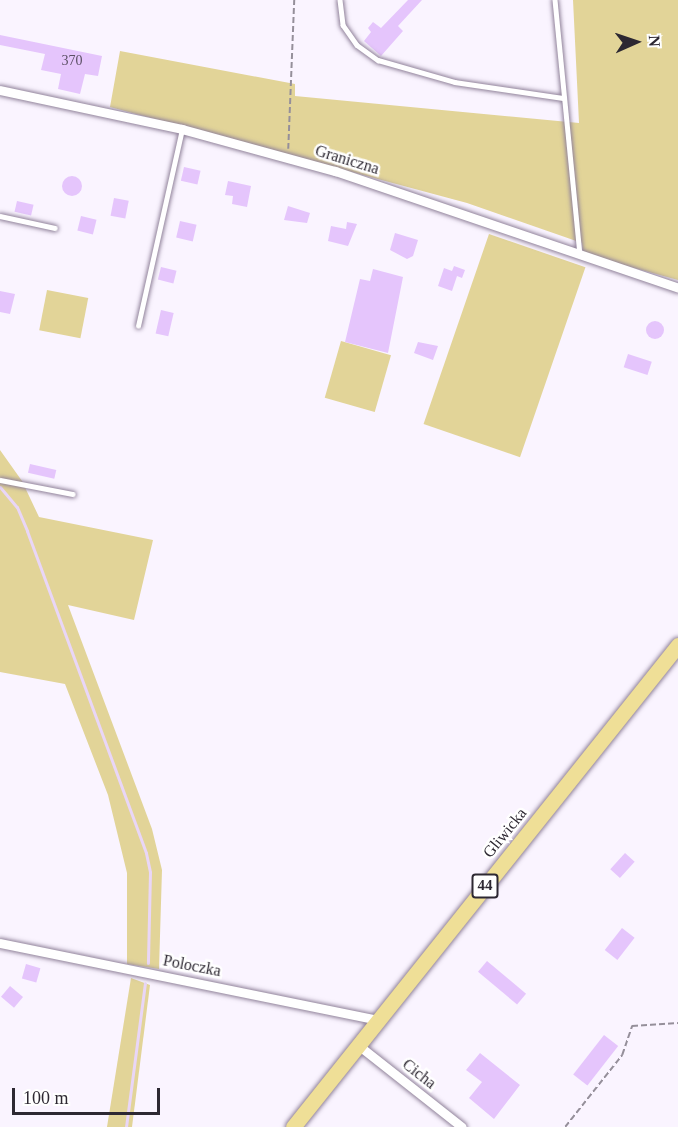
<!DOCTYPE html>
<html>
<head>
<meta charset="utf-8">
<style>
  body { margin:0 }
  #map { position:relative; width:678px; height:1127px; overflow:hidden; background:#faf4ff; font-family:Georgia,serif }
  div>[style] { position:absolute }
  .green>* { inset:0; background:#e2d498; transform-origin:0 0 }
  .stream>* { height:3px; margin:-1.5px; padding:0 1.5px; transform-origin:1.5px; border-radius:1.5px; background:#e9d6f7 }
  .building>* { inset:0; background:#e5c5fc; transform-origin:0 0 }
  .round { border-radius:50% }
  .path>* { height:1.5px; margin-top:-0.75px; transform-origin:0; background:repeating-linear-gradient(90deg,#958f9a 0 6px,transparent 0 9px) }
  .roads { filter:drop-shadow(0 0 2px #91839b) drop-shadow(0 0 2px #91839b) }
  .service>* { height:4.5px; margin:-2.25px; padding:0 2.25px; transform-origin:2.25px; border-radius:2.25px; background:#fff }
  .minor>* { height:9px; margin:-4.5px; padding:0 4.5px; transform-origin:4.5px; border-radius:4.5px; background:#fff }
  .primary>* { height:15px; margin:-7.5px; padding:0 7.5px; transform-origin:7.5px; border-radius:7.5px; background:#efdf97 }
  span { translate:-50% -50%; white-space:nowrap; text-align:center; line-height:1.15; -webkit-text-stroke:5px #fff; paint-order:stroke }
  .number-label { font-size:14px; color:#5b4f64 }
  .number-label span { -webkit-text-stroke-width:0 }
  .shield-label span { padding:2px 4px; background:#fff; border:2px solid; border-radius:4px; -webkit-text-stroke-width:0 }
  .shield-label { font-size:15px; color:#2d2832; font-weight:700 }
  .street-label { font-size:16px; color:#2d2832 }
  .north { position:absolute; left:606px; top:12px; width:60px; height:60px; -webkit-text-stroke:4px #fff; paint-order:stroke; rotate:87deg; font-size:16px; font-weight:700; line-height:24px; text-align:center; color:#2d2832 }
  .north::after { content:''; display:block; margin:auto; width:21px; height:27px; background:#2d2832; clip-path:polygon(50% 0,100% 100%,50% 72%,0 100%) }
  .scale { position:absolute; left:12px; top:1088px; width:148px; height:27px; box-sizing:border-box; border:3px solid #2d2832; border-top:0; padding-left:8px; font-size:18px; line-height:21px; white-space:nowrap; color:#2d2832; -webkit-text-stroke:4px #fff; paint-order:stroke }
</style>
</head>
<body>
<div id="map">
  <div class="green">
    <div style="clip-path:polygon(573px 0,678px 0,678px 280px,583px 254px,582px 243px,467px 203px,110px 107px,120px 51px,295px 84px,295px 96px,579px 123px)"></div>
    <div style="left:489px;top:234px;width:102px;height:201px;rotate:19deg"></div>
    <div style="left:47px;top:290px;width:42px;height:41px;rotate:11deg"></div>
    <div style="left:341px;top:341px;width:52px;height:59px;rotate:16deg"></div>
    <div style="clip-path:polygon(0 450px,22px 481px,39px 517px,153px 540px,134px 620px,68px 605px,152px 829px,162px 870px,159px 969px,127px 964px,127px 873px,108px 795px,65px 684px,0 672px)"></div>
    <div style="clip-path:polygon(131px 978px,150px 985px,132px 1127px,107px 1127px)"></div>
  </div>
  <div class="stream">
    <div style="left:0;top:487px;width:26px;rotate:50deg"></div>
    <div style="left:17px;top:507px;width:26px;rotate:67deg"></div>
    <div style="left:27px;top:531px;width:343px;rotate:69.7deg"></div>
    <div style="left:146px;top:853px;width:19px;rotate:78deg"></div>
    <div style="left:150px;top:872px;width:91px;rotate:91.3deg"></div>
    <div style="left:126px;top:1127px;width:145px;rotate:-82.5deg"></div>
  </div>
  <div class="building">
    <div style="clip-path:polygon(408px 0,422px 0,398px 26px,403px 31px,381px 56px,364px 41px,371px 32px,368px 28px,373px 22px,381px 28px)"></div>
    <div style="clip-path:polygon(0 35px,102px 56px,98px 76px,85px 74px,80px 94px,58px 89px,61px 74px,41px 70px,45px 54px,0 45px)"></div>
    <div style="left:184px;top:167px;width:17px;height:14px;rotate:13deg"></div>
    <div class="round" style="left:62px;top:176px;width:20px;height:20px"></div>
    <div style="clip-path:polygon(228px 181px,251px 186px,247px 207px,232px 204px,233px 196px,225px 195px)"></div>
    <div style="left:114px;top:198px;width:15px;height:18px;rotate:11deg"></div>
    <div style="left:17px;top:201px;width:17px;height:11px;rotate:13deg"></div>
    <div style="clip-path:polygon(288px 206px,310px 213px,307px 223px,284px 220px)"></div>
    <div style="left:81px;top:216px;width:16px;height:15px;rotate:14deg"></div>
    <div style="left:180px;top:221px;width:17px;height:17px;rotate:13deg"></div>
    <div style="clip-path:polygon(347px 222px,357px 224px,348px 246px,328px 241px,331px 226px,346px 229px)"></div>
    <div style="clip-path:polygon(395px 233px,418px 240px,413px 256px,407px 259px,390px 250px)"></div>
    <div style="clip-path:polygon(454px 266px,465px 270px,462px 278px,457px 276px,452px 291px,438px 286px,444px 268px,452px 271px)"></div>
    <div style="left:161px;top:267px;width:16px;height:13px;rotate:14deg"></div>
    <div style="clip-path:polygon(373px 269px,403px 277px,388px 353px,345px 342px,360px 279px,370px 281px)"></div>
    <div style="clip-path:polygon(0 291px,15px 294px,10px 314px,0 312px)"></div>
    <div style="left:161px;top:310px;width:13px;height:24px;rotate:13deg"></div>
    <div class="round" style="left:646px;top:321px;width:18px;height:18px"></div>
    <div style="clip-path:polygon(418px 342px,438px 346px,433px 360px,414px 353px)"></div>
    <div style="left:628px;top:354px;width:25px;height:14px;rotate:18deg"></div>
    <div style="left:30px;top:464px;width:27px;height:9px;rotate:13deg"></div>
    <div style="left:625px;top:853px;width:13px;height:22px;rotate:42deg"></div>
    <div style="left:622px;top:928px;width:16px;height:28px;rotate:38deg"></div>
    <div style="left:487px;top:961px;width:51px;height:14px;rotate:40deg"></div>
    <div style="left:26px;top:964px;width:15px;height:15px;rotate:16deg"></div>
    <div style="left:10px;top:986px;width:17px;height:14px;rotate:40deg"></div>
    <div style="left:604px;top:1035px;width:18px;height:50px;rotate:38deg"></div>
    <div style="clip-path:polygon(480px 1053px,520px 1085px,494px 1119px,469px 1098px,482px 1082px,466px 1070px)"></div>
  </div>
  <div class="path">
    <div style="left:288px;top:149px;width:149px;rotate:-87.7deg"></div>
    <div style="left:565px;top:1127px;width:92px;rotate:-51.6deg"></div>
    <div style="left:622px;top:1055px;width:31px;rotate:-71deg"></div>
    <div style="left:632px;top:1026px;width:46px;rotate:-3.7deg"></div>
  </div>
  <div class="roads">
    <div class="service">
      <div style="left:340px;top:0;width:25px;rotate:83deg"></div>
      <div style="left:343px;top:25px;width:24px;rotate:55deg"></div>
      <div style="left:357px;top:45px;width:26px;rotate:36deg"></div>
      <div style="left:378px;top:60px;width:80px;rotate:15.9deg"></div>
      <div style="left:455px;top:82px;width:110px;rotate:8.4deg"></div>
      <div style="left:555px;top:0;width:255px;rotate:84.4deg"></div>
      <div style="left:0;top:216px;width:56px;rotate:12.3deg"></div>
      <div style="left:138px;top:326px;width:202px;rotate:-77.4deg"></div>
      <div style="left:0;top:480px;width:74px;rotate:10.9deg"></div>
    </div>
    <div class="minor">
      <div style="left:0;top:90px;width:186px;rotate:12.1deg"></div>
      <div style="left:182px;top:129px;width:159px;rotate:15.4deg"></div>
      <div style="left:335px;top:171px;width:362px;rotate:18.8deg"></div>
      <div style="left:0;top:943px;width:386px;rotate:11.5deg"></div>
      <div style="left:358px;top:1045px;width:132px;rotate:38.3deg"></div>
    </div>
    <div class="primary">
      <div style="left:293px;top:1127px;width:617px;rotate:-51.38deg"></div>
    </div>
  </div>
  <div class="number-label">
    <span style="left:72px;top:61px">370</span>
  </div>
  <div class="shield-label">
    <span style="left:485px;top:886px">44</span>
  </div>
  <div class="street-label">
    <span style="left:347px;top:160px;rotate:17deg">Graniczna</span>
    <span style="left:505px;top:833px;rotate:-51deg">Gliwicka</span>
    <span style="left:192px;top:966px;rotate:11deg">Poloczka</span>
    <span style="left:419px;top:1074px;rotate:38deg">Cicha</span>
  </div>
  <div class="north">N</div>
  <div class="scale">100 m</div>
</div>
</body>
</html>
